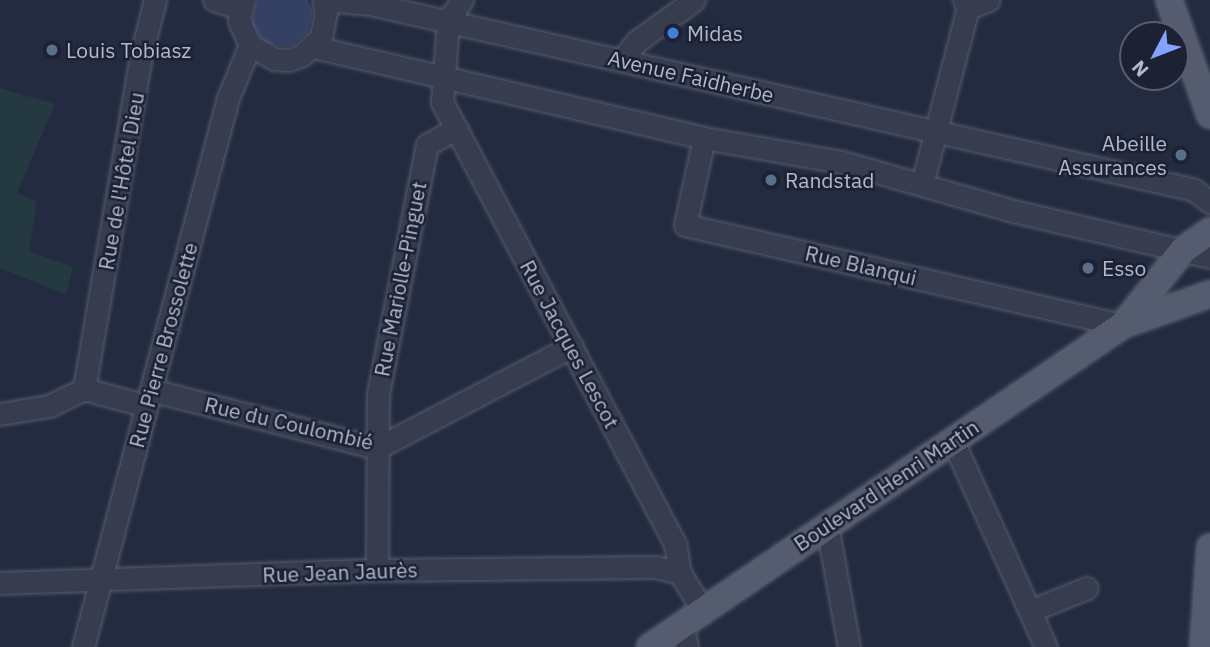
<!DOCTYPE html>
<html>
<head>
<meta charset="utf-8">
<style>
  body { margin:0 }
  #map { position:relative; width:1210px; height:647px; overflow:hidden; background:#222b3f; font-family:"IBM Plex Sans",sans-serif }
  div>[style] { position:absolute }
  .green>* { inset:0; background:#253940 }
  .water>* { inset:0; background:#344165 }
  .roads { filter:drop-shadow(0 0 2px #555b6d) drop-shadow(0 0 2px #555b6d) }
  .minor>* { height:21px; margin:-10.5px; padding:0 10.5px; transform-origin:10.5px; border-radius:10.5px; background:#373d4f }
  .major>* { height:26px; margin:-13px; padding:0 13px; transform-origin:13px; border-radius:13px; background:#555c6f }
  .dots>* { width:19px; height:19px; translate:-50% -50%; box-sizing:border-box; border:4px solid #1c2234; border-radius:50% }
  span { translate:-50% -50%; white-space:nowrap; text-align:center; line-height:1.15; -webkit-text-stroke:5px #1c2234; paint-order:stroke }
  .poi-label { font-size:21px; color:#b3b8ca }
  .left { translate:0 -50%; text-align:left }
  .right { translate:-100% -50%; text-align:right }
  .street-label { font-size:21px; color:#b3b8ca }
  .north { position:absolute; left:1119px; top:21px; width:70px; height:70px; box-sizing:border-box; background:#1c2234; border:2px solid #585e70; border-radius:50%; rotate:228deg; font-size:19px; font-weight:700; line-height:28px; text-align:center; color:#b3b8ca }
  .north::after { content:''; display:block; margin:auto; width:24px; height:32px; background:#84a2fe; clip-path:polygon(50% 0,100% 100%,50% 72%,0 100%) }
</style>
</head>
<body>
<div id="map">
  <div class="green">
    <div style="clip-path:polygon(0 88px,55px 104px,17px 193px,37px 202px,29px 251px,73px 267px,66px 295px,0 268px)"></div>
  </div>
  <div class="water">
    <div style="clip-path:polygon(256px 0,308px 0,313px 12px,309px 31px,294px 45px,284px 47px,264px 42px,252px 24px)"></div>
  </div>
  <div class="roads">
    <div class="minor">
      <div style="left:214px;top:0;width:27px;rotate:17deg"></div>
      <div style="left:243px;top:0;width:21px;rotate:101deg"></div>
      <div style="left:239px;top:21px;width:26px;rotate:65deg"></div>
      <div style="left:250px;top:45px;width:28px;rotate:30deg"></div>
      <div style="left:274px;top:59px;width:15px;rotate:4deg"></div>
      <div style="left:289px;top:60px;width:14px;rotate:-21deg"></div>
      <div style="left:302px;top:55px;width:26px;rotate:-43deg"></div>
      <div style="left:321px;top:37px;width:25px;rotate:-79deg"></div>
      <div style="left:326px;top:12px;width:12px;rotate:-104deg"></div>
      <div style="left:326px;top:0;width:44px;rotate:5.2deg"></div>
      <div style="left:370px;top:4px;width:819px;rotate:12.7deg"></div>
      <div style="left:1169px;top:184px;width:26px;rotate:13deg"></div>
      <div style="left:1194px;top:190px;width:20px;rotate:37deg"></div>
      <div style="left:462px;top:0;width:25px;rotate:124deg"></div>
      <div style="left:448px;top:21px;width:81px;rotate:94.2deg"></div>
      <div style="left:442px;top:102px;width:499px;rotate:62.2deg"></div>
      <div style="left:675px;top:543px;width:30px;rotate:81deg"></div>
      <div style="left:680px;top:573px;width:44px;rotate:58.8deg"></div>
      <div style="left:968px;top:8px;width:22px;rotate:-21deg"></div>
      <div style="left:314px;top:47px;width:400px;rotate:13.1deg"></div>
      <div style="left:704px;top:138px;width:140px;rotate:9.9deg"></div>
      <div style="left:842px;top:162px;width:178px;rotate:16deg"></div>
      <div style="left:1013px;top:211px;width:202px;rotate:13.1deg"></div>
      <div style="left:622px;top:60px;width:24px;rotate:-52deg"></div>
      <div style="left:637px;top:41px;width:70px;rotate:-35.7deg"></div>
      <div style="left:704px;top:138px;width:89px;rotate:102.3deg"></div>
      <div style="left:685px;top:225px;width:449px;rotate:12.9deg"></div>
      <div style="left:922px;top:184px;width:182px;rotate:-75.4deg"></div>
      <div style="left:968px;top:8px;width:9px;rotate:-117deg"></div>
      <div style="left:84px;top:389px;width:338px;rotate:-80.3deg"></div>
      <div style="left:141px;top:56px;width:58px;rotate:-76deg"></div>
      <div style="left:151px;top:390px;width:233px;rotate:14.4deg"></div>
      <div style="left:377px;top:448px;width:220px;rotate:-27.6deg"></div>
      <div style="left:0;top:414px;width:50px;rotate:-9.3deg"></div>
      <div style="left:49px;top:406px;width:39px;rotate:-26deg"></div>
      <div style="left:84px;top:389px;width:65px;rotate:15.1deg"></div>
      <div style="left:952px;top:439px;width:228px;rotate:65.7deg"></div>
      <div style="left:827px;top:525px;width:124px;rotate:79.8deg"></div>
      <div style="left:377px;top:570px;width:176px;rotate:-89.7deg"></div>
      <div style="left:378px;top:394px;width:254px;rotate:-78.9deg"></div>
      <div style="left:427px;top:145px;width:34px;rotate:-30deg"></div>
      <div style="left:0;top:583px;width:377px;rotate:-2deg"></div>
      <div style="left:377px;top:570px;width:278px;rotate:-0.6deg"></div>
      <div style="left:655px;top:567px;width:26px;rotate:13deg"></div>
      <div style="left:1030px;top:611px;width:61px;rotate:-22deg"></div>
      <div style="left:682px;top:625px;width:23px;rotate:77deg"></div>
      <div style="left:83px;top:647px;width:568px;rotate:-75.21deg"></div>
      <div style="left:228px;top:98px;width:57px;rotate:-67.5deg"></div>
    </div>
    <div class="major">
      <div style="left:1169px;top:0;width:122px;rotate:70.4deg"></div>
      <div style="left:1123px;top:325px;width:96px;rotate:-51.3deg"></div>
      <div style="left:1183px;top:250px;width:33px;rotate:-35deg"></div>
      <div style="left:650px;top:647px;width:572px;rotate:-34.25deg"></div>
      <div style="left:1123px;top:325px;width:92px;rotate:-19.6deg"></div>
      <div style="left:1203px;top:647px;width:100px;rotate:-86deg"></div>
    </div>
  </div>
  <div class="dots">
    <div style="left:673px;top:33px;background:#3f7fe0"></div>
    <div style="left:52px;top:50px;background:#5c6f8a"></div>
    <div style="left:1181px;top:155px;background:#5c6f8a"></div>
    <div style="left:771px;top:180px;background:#5c6f8a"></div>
    <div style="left:1088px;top:268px;background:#5c6f8a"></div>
  </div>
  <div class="poi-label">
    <span class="left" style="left:687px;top:33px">Midas</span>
    <span class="left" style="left:66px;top:50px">Louis Tobiasz</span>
    <span class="right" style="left:1167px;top:155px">Abeille<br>Assurances</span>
    <span class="left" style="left:785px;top:180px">Randstad</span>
    <span class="left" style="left:1102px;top:268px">Esso</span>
  </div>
  <div class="street-label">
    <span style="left:691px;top:76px;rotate:13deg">Avenue Faidherbe</span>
    <span style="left:121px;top:181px;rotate:-80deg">Rue de l'Hôtel Dieu</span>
    <span style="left:861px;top:265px;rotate:13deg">Rue Blanqui</span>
    <span style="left:400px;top:279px;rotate:-79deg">Rue Mariolle-Pinguet</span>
    <span style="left:570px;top:344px;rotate:62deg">Rue Jacques Lescot</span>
    <span style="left:163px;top:345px;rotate:-75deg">Rue Pierre Brossolette</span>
    <span style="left:289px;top:423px;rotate:13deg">Rue du Coulombié</span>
    <span style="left:886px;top:485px;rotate:-34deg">Boulevard Henri Martin</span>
    <span style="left:340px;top:572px;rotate:-2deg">Rue Jean Jaurès</span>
  </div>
  <div class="north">N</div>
</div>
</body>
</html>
